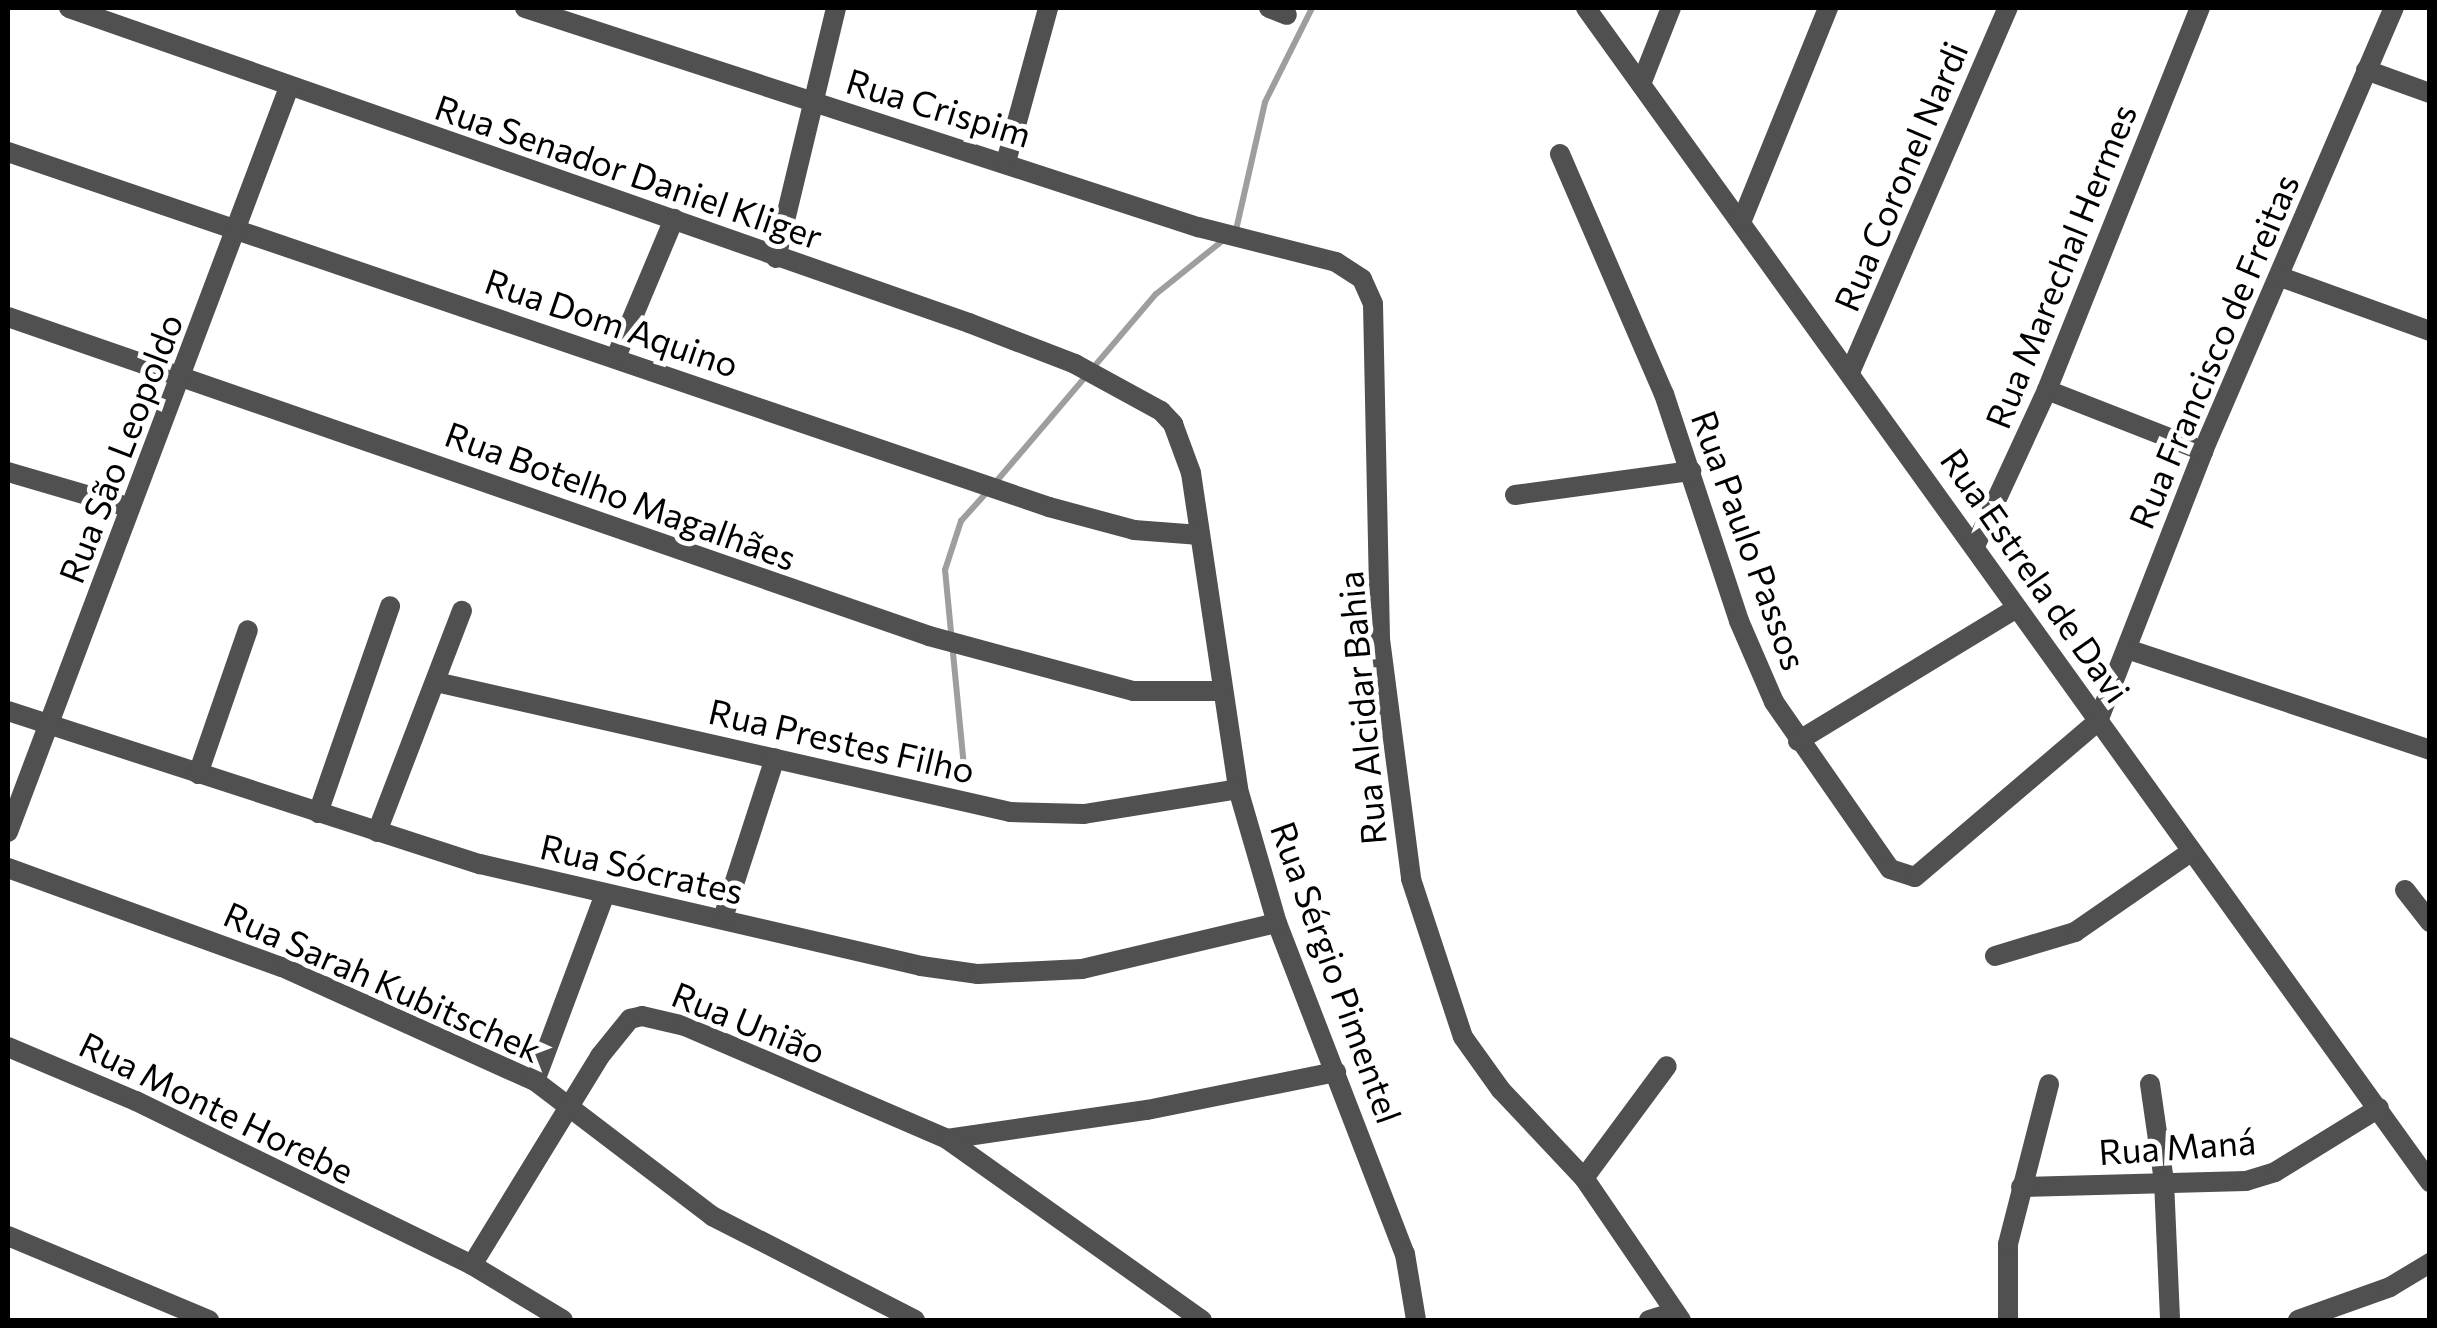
<!DOCTYPE html>
<html>
<head>
<meta charset="utf-8">
<style>
  body { margin:0 }
  #map { position:relative; width:2437px; height:1328px; overflow:hidden; background:#fff; font-family:Commissioner,sans-serif }
  div>[style] { position:absolute }
  .stream>* { height:6px; margin:-3px; padding:0 3px; transform-origin:3px; border-radius:3px; background:#9e9e9e }
  .street>* { height:20px; margin:-10px; padding:0 10px; transform-origin:10px; border-radius:10px; background:#505050 }
  span { translate:-50% -50%; white-space:nowrap; text-align:center; line-height:1.15; -webkit-text-stroke:10px #fff; paint-order:stroke }
  .street-label { font-size:35px; color:#000 }
  .frame { position:absolute; inset:0; border:10px solid #000; pointer-events:none }
</style>
</head>
<body>
<div id="map">
  <div class="stream">
    <div style="left:1236px;top:230px;width:131px;rotate:-77.2deg"></div>
    <div style="left:1265px;top:102px;width:105px;rotate:-63.4deg"></div>
    <div style="left:995px;top:483px;width:248px;rotate:-49.6deg"></div>
    <div style="left:1156px;top:294px;width:90px;rotate:-38.7deg"></div>
    <div style="left:964px;top:767px;width:198px;rotate:-95.5deg"></div>
    <div style="left:945px;top:570px;width:52px;rotate:-71.9deg"></div>
    <div style="left:961px;top:521px;width:39px;rotate:-48deg"></div>
  </div>
  <div class="street">
    <div style="left:69px;top:8px;width:954px;rotate:19.29deg"></div>
    <div style="left:969px;top:323px;width:114px;rotate:21.1deg"></div>
    <div style="left:1075px;top:364px;width:98px;rotate:28.7deg"></div>
    <div style="left:1161px;top:411px;width:18px;rotate:47deg"></div>
    <div style="left:1173px;top:424px;width:52px;rotate:69.8deg"></div>
    <div style="left:1191px;top:473px;width:319px;rotate:81.5deg"></div>
    <div style="left:1238px;top:789px;width:140px;rotate:73.8deg"></div>
    <div style="left:1277px;top:923px;width:355px;rotate:68.9deg"></div>
    <div style="left:1405px;top:1254px;width:67px;rotate:80.5deg"></div>
    <div style="left:525px;top:8px;width:708px;rotate:18.03deg"></div>
    <div style="left:1198px;top:227px;width:142px;rotate:14.2deg"></div>
    <div style="left:1336px;top:262px;width:31px;rotate:33deg"></div>
    <div style="left:1362px;top:279px;width:27px;rotate:66deg"></div>
    <div style="left:1373px;top:304px;width:335px;rotate:88.8deg"></div>
    <div style="left:1380px;top:639px;width:242px;rotate:82.6deg"></div>
    <div style="left:1411px;top:879px;width:166px;rotate:71.8deg"></div>
    <div style="left:1463px;top:1037px;width:65px;rotate:54.4deg"></div>
    <div style="left:1501px;top:1090px;width:121px;rotate:46.7deg"></div>
    <div style="left:1584px;top:1178px;width:172px;rotate:55.7deg"></div>
    <div style="left:1269px;top:8px;width:19px;rotate:21deg"></div>
    <div style="left:1586px;top:8px;width:1446px;rotate:54.29deg"></div>
    <div style="left:2366px;top:70px;width:68px;rotate:19.8deg"></div>
    <div style="left:1641px;top:84px;width:82px;rotate:-68.5deg"></div>
    <div style="left:8px;top:152px;width:1100px;rotate:18.83deg"></div>
    <div style="left:1049px;top:507px;width:88px;rotate:15.1deg"></div>
    <div style="left:1134px;top:530px;width:66px;rotate:4.3deg"></div>
    <div style="left:1560px;top:154px;width:262px;rotate:66.6deg"></div>
    <div style="left:1664px;top:394px;width:239px;rotate:71.7deg"></div>
    <div style="left:1739px;top:621px;width:88px;rotate:66.6deg"></div>
    <div style="left:1774px;top:702px;width:203px;rotate:55.2deg"></div>
    <div style="left:1890px;top:869px;width:26px;rotate:18deg"></div>
    <div style="left:1915px;top:877px;width:240px;rotate:-40.4deg"></div>
    <div style="left:2098px;top:721px;width:290px;rotate:-68.7deg"></div>
    <div style="left:2203px;top:451px;width:482px;rotate:-66.7deg"></div>
    <div style="left:1006px;top:162px;width:160px;rotate:-74.7deg"></div>
    <div style="left:1742px;top:220px;width:229px;rotate:-67.9deg"></div>
    <div style="left:776px;top:258px;width:257px;rotate:-76.5deg"></div>
    <div style="left:2281px;top:277px;width:158px;rotate:19.9deg"></div>
    <div style="left:8px;top:317px;width:975px;rotate:19.1deg"></div>
    <div style="left:929px;top:636px;width:211px;rotate:15.1deg"></div>
    <div style="left:1133px;top:691px;width:88px"></div>
    <div style="left:616px;top:357px;width:150px;rotate:-67.2deg"></div>
    <div style="left:1851px;top:370px;width:395px;rotate:-66.6deg"></div>
    <div style="left:2047px;top:390px;width:168px;rotate:21.4deg"></div>
    <div style="left:8px;top:472px;width:125px;rotate:16.3deg"></div>
    <div style="left:1515px;top:495px;width:178px;rotate:-7.8deg"></div>
    <div style="left:1975px;top:546px;width:172px;rotate:-65.2deg"></div>
    <div style="left:2047px;top:390px;width:412px;rotate:-68.2deg"></div>
    <div style="left:2127px;top:649px;width:319px;rotate:18.4deg"></div>
    <div style="left:436px;top:682px;width:589px;rotate:12.76deg"></div>
    <div style="left:1010px;top:812px;width:74px;rotate:1.5deg"></div>
    <div style="left:1084px;top:814px;width:156px;rotate:-9.2deg"></div>
    <div style="left:8px;top:711px;width:496px;rotate:18deg"></div>
    <div style="left:480px;top:864px;width:453px;rotate:13deg"></div>
    <div style="left:921px;top:966px;width:58px;rotate:8deg"></div>
    <div style="left:978px;top:974px;width:104px;rotate:-2.8deg"></div>
    <div style="left:1082px;top:969px;width:200px;rotate:-13.3deg"></div>
    <div style="left:1798px;top:741px;width:256px;rotate:-31.3deg"></div>
    <div style="left:198px;top:774px;width:152px;rotate:-70.9deg"></div>
    <div style="left:318px;top:813px;width:219px;rotate:-70.8deg"></div>
    <div style="left:8px;top:832px;width:796px;rotate:-69.33deg"></div>
    <div style="left:377px;top:832px;width:237px;rotate:-69deg"></div>
    <div style="left:8px;top:868px;width:291px;rotate:19.9deg"></div>
    <div style="left:282px;top:967px;width:277px;rotate:24.3deg"></div>
    <div style="left:535px;top:1081px;width:223px;rotate:37.3deg"></div>
    <div style="left:712px;top:1216px;width:228px;rotate:27.1deg"></div>
    <div style="left:2405px;top:890px;width:41px;rotate:52deg"></div>
    <div style="left:723px;top:918px;width:168px;rotate:-72deg"></div>
    <div style="left:1995px;top:956px;width:84px;rotate:-16.7deg"></div>
    <div style="left:2075px;top:932px;width:142px;rotate:-34.7deg"></div>
    <div style="left:8px;top:1047px;width:139px;rotate:22.9deg"></div>
    <div style="left:136px;top:1101px;width:374px;rotate:26deg"></div>
    <div style="left:472px;top:1265px;width:106px;rotate:31.1deg"></div>
    <div style="left:535px;top:1081px;width:200px;rotate:-69.5deg"></div>
    <div style="left:2150px;top:1084px;width:98px;rotate:81.8deg"></div>
    <div style="left:2164px;top:1181px;width:139px;rotate:87.5deg"></div>
    <div style="left:947px;top:1139px;width:202px;rotate:-8.3deg"></div>
    <div style="left:1147px;top:1110px;width:193px;rotate:-11.4deg"></div>
    <div style="left:1584px;top:1178px;width:139px;rotate:-53.5deg"></div>
    <div style="left:2021px;top:1187px;width:225px;rotate:-1.5deg"></div>
    <div style="left:2246px;top:1181px;width:30px;rotate:-17deg"></div>
    <div style="left:2275px;top:1172px;width:122px;rotate:-31.6deg"></div>
    <div style="left:8px;top:1236px;width:218px;rotate:22.7deg"></div>
    <div style="left:472px;top:1265px;width:245px;rotate:-58.5deg"></div>
    <div style="left:600px;top:1056px;width:48px;rotate:-51deg"></div>
    <div style="left:630px;top:1019px;width:12px;rotate:-14deg"></div>
    <div style="left:642px;top:1016px;width:44px;rotate:13.1deg"></div>
    <div style="left:685px;top:1026px;width:285px;rotate:23.3deg"></div>
    <div style="left:947px;top:1139px;width:313px;rotate:35.4deg"></div>
    <div style="left:1649px;top:1320px;width:27px;rotate:-17deg"></div>
    <div style="left:2008px;top:1320px;width:76px;rotate:-90deg"></div>
    <div style="left:2008px;top:1244px;width:165px;rotate:-75.6deg"></div>
    <div style="left:2298px;top:1320px;width:98px;rotate:-19.7deg"></div>
    <div style="left:2390px;top:1287px;width:47px;rotate:-31deg"></div>
  </div>
  <div class="street-label">
    <span style="left:939px;top:107px;rotate:17deg">Rua Crispim</span>
    <span style="left:629px;top:171px;rotate:19deg">Rua Senador Daniel Kliger</span>
    <span style="left:1900px;top:176px;rotate:-67deg">Rua Coronel Nardi</span>
    <span style="left:2060px;top:266px;rotate:-68deg">Rua Marechal Hermes</span>
    <span style="left:612px;top:322px;rotate:19deg">Rua Dom Aquino</span>
    <span style="left:2213px;top:351px;rotate:-67deg">Rua Francisco de Freitas</span>
    <span style="left:120px;top:448px;rotate:-69deg">Rua São Leopoldo</span>
    <span style="left:621px;top:495px;rotate:20deg">Rua Botelho Magalhães</span>
    <span style="left:1750px;top:540px;rotate:70deg">Rua Paulo Passos</span>
    <span style="left:2036px;top:575px;rotate:55deg">Rua Estrela de Davi</span>
    <span style="left:1361px;top:708px;rotate:-95deg">Rua Alcidar Bahia</span>
    <span style="left:842px;top:740px;rotate:13deg">Rua Prestes Filho</span>
    <span style="left:642px;top:868px;rotate:13deg">Rua Sócrates</span>
    <span style="left:1337px;top:972px;rotate:70deg">Rua Sérgio Pimentel</span>
    <span style="left:383px;top:981px;rotate:24deg">Rua Sarah Kubitschek</span>
    <span style="left:749px;top:1022px;rotate:22deg">Rua União</span>
    <span style="left:217px;top:1107px;rotate:26deg">Rua Monte Horebe</span>
    <span style="left:2177px;top:1146px;rotate:-4deg">Rua Maná</span>
  </div>
  <div class="frame"></div>
</div>
</body>
</html>
